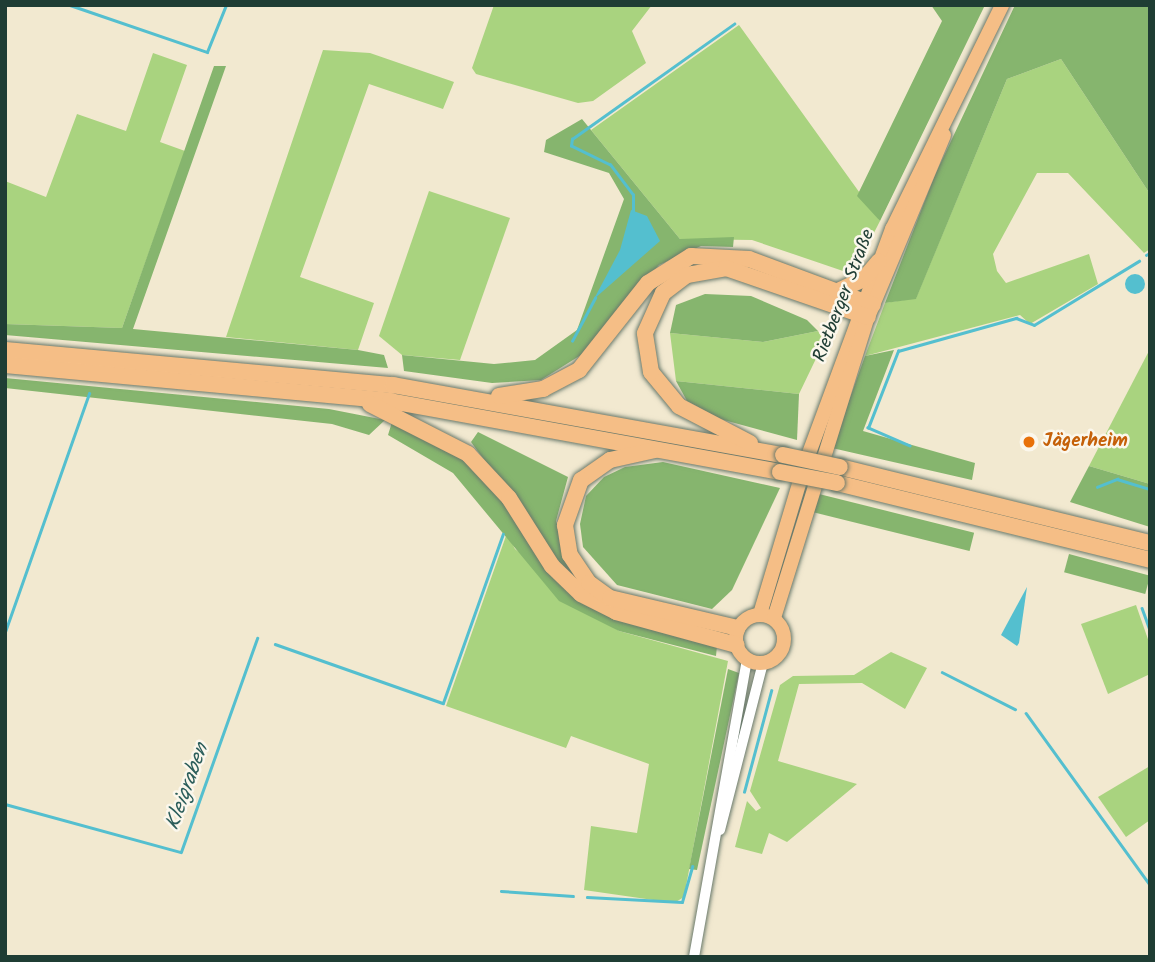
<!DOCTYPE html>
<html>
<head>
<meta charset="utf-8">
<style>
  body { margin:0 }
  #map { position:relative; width:1155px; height:962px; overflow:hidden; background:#f2e9d0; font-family:Kalam,sans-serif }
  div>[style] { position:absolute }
  .green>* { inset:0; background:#a9d37f }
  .forest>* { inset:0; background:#86b56e; transform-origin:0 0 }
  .water>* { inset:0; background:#54bfcf }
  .round { border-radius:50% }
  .stream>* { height:2.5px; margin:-1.25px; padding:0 1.25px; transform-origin:1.25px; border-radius:1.25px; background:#54bfcf }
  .roads { filter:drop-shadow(0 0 2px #69796b) drop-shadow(0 0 2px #69796b) }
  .minor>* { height:10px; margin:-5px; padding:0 5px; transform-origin:5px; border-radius:5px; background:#fff }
  .major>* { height:14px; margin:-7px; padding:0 7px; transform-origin:7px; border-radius:7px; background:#f5be86 }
  .major>.ring { margin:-7px; padding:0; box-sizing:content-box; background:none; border:14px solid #f5be86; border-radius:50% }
  .highway>* { height:16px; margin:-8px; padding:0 8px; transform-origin:8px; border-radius:8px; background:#f5be86 }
  .bridges { filter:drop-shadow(0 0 2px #69796b) drop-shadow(0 0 2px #69796b) }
  .highway-bridge>* { height:16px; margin:-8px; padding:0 8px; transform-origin:8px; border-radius:8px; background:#f5be86 }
  .dots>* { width:19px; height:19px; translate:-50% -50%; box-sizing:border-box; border:4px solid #fbf7ec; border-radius:50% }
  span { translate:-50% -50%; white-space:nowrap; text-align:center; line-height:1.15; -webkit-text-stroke:5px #fbf7ec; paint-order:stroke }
  .street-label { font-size:19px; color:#1f3d34 }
  .food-label { font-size:19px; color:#c56008; font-weight:700 }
  .left { translate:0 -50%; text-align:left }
  .water-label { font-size:21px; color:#2c5e5b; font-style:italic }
  .frame { position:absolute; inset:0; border:7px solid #1f3d34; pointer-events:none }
</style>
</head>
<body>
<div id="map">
  <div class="green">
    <div style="clip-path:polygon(494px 5px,652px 5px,632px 31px,646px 63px,593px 101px,578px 103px,476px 74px,472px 68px)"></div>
    <div style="clip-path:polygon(739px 25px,880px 221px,858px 264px,846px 272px,752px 240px,680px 239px,591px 130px)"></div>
    <div style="clip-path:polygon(323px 50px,370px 53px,454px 82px,443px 109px,369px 84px,300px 277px,374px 303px,358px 350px,226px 337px)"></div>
    <div style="clip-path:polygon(153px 53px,187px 65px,160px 142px,185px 151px,122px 328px,5px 324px,5px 181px,46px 197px,77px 114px,126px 131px)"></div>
    <div style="clip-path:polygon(1061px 59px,1150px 194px,1150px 249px,1144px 253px,1068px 173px,1037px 173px,993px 254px,997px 271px,1006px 283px,1089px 254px,1098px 284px,1030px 324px,1020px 315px,865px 356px,885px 303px,916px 298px,1007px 79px)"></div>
    <div style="clip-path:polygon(429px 191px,510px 218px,460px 360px,402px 355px,379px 336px)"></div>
    <div style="clip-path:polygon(818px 331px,824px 342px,799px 394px,676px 381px,670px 333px,763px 342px)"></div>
    <div style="clip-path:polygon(1150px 349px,1150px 484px,1089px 466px)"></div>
    <div style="clip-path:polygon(507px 533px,515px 549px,619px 631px,728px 661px,684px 897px,674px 903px,584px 890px,591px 826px,637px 833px,649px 764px,571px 736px,566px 748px,446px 706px)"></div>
    <div style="clip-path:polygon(1136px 605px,1150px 645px,1150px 674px,1108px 694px,1081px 624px)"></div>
    <div style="clip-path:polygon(891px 652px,927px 668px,905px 709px,862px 683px,799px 684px,778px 761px,857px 784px,787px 842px,769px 833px,762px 854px,735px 847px,747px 801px,756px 811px,761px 808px,750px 791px,780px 685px,793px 676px,854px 675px)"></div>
    <div style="clip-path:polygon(1150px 766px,1150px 820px,1126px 837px,1098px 797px)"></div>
  </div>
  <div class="forest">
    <div style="clip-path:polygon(931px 5px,985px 5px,880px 221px,857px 196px,942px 21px)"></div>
    <div style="clip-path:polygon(1015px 5px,1150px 5px,1150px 194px,1061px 59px,1007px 79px,916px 299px,885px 303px,935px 175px)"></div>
    <div style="clip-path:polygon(214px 66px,226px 66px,133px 329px,358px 350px,384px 355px,388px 368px,5px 335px,5px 324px,122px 328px)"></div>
    <div style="clip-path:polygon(582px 119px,680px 239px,734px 237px,733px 247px,701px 246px,659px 265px,581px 355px,541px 380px,492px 383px,404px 371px,402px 355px,494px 364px,535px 360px,577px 330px,624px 199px,609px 173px,544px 152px,546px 140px)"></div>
    <div style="clip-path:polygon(705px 294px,751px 296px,807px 320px,818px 331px,763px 342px,670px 333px,676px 305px)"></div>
    <div style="clip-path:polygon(894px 350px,863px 431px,975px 463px,972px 480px,832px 448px,865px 356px)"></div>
    <div style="clip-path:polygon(5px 378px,329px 409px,385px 420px,369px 435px,332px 424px,5px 388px)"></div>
    <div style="clip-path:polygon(676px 381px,799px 394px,797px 440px,720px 419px,687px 401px)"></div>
    <div style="clip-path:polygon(392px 422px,464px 459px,504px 501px,547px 569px,717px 646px,716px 656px,619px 631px,559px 601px,453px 473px,388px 435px)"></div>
    <div style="clip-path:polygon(478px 432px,568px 477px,556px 521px,576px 585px,471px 442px)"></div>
    <div style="clip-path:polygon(663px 462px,780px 488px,732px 590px,712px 609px,617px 585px,583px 547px,580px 524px,586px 496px,604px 477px,625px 467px)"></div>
    <div style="clip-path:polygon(1089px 466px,1150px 484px,1150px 527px,1070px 502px)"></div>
    <div style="left:815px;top:493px;width:164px;height:19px;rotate:14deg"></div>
    <div style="left:1069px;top:554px;width:84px;height:19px;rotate:15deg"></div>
    <div style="clip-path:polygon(728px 669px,739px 673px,697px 870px,689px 869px)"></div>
  </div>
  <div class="water">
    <div style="clip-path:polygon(631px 210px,647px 216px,660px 241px,594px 299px,620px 250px)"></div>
    <div class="round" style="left:1125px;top:274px;width:20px;height:20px"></div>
    <div style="clip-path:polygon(1027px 587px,1019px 643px,1017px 646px,1001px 635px)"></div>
  </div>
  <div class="stream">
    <div style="left:70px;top:5px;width:145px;rotate:18.9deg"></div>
    <div style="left:207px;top:52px;width:51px;rotate:-68deg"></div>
    <div style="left:633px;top:211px;width:16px;rotate:-90deg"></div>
    <div style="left:633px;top:195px;width:38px;rotate:-127deg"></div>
    <div style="left:610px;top:165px;width:43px;rotate:-154deg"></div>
    <div style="left:571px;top:146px;width:7px;rotate:-82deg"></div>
    <div style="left:572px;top:139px;width:199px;rotate:-35.4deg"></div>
    <div style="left:1146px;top:255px;width:4px;rotate:-27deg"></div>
    <div style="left:572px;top:341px;width:49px;rotate:-61.9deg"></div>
    <div style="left:910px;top:446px;width:46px;rotate:-156.8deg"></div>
    <div style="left:868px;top:428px;width:83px;rotate:-68.7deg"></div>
    <div style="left:898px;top:351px;width:123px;rotate:-15.6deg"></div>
    <div style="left:1016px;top:318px;width:19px;rotate:21deg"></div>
    <div style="left:1034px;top:325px;width:123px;rotate:-31.4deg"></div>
    <div style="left:1097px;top:487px;width:22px;rotate:-22deg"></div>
    <div style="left:1117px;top:479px;width:34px;rotate:17deg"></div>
    <div style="left:1142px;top:608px;width:23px;rotate:70deg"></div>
    <div style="left:5px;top:632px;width:253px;rotate:-70.6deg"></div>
    <div style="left:275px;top:644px;width:178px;rotate:19.4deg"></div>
    <div style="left:443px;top:703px;width:179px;rotate:-70.5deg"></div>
    <div style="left:942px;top:672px;width:82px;rotate:26.9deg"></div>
    <div style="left:1026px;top:713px;width:212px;rotate:54.2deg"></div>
    <div style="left:744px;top:792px;width:105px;rotate:-75deg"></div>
    <div style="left:5px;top:804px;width:182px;rotate:15.3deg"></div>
    <div style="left:181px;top:852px;width:227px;rotate:-70.4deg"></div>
    <div style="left:501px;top:891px;width:72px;rotate:4deg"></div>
    <div style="left:587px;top:897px;width:95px;rotate:3deg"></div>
    <div style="left:682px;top:902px;width:37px;rotate:-74deg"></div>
  </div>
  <div class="roads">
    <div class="minor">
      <div style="left:720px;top:830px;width:172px;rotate:-75.6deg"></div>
      <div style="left:694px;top:957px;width:302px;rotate:-79.9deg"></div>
    </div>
    <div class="major">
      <div style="left:760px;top:614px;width:157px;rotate:-73.3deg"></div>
      <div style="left:805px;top:464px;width:251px;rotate:-69.7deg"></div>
      <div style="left:892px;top:229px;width:250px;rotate:-63.8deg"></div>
      <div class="ring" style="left:736px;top:615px;width:34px;height:34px"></div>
      <div style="left:774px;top:618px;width:315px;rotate:-72.7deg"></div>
      <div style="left:868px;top:317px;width:197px;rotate:-67.3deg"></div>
    </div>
    <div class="highway">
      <div style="left:838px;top:291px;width:29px;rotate:-25deg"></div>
      <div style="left:864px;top:279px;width:23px;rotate:-50deg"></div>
      <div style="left:5px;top:350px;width:390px;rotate:5.2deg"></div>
      <div style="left:393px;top:385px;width:396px;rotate:10.2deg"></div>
      <div style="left:5px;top:365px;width:387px;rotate:5.3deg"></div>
      <div style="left:390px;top:401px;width:396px;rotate:10.3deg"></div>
      <div style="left:499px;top:396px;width:45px;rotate:-9deg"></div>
      <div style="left:543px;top:389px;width:41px;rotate:-27.8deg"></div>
      <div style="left:579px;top:370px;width:111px;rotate:-51.6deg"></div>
      <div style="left:648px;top:283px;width:51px;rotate:-32.1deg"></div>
      <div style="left:691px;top:256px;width:58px;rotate:3deg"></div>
      <div style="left:749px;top:259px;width:132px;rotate:20.4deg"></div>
      <div style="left:370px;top:404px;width:110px;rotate:27deg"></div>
      <div style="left:468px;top:454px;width:60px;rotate:47deg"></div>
      <div style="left:509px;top:498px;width:80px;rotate:57.7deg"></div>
      <div style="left:552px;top:566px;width:40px;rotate:44deg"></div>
      <div style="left:581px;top:594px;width:39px;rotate:27deg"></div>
      <div style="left:616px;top:612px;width:125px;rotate:15.3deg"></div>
      <div style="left:750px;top:443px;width:80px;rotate:-152.5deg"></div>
      <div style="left:679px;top:406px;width:44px;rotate:-129.5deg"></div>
      <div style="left:651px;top:372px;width:39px;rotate:-99deg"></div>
      <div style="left:645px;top:333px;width:44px;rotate:-65.8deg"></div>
      <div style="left:663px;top:293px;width:30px;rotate:-37deg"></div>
      <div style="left:687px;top:275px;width:40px;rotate:-10deg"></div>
      <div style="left:726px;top:268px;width:150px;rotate:19deg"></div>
      <div style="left:655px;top:450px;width:46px;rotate:167.5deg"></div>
      <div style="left:610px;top:460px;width:35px;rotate:145deg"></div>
      <div style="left:581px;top:480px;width:48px;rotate:109.6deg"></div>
      <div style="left:565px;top:525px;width:30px;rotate:81deg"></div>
      <div style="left:570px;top:555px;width:34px;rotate:56deg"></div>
      <div style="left:589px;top:583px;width:26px;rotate:36deg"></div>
      <div style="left:610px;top:598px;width:131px;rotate:13.2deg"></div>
      <div style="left:840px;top:467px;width:319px;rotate:13.8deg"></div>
      <div style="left:837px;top:483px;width:322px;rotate:13.8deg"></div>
    </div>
  </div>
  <div class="bridges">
    <div class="highway-bridge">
      <div style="left:783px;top:455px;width:58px;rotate:11.9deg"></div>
      <div style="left:780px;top:472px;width:58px;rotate:10.9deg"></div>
    </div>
  </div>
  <div class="dots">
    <div style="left:1029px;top:442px;background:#e8710a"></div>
  </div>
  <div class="street-label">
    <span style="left:845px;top:296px;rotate:-69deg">Rietberger Straße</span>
  </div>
  <div class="food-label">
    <span class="left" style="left:1043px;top:442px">Jägerheim</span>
  </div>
  <div class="water-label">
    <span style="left:188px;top:787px;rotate:-70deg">Kleigraben</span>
  </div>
  <div class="frame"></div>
</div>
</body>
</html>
